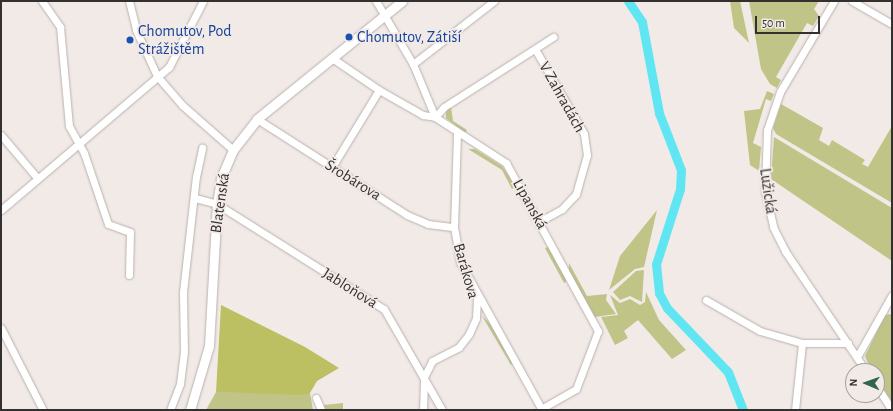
<!DOCTYPE html>
<html>
<head>
<meta charset="utf-8">
<style>
  body { margin:0 }
  #map { position:relative; width:893px; height:411px; overflow:hidden; background:#f2eae7; font-family:"Alegreya Sans",sans-serif }
  div>[style] { position:absolute }
  .green>* { inset:0; background:#c1c487 }
  .forest>* { inset:0; background:#bcbf62 }
  .canal>* { height:9px; margin:-4.5px; padding:0 4.5px; transform-origin:4.5px; border-radius:4.5px; background:#60e6f3 }
  .roads { filter:drop-shadow(0 0 1px #b8b1ae) drop-shadow(0 0 1px #b8b1ae) }
  .minor>* { height:7px; margin:-3.5px; padding:0 3.5px; transform-origin:3.5px; border-radius:3.5px; background:#fff }
  .tertiary>* { height:9px; margin:-4.5px; padding:0 4.5px; transform-origin:4.5px; border-radius:4.5px; background:#fff }
  .dots>* { width:11px; height:11px; translate:-50% -50%; box-sizing:border-box; border:2px solid #f2eae7; border-radius:50% }
  span { translate:-50% -50%; white-space:nowrap; text-align:center; line-height:1.15; -webkit-text-stroke:3.5px #f2eae7; paint-order:stroke }
  .transit-label { font-size:16px; color:#164399 }
  .left { translate:0 -50%; text-align:left }
  .street-label { font-size:16px; color:#33302f }
  .frame { position:absolute; inset:0; border:2px solid #33302f; pointer-events:none }
  .north { position:absolute; left:845px; top:363px; width:40px; height:40px; box-sizing:border-box; background:#f2eae7; border:1px solid #a6a09d; border-radius:50%; rotate:272deg; font-size:11px; font-weight:700; line-height:16px; text-align:center; color:#33302f }
  .north::after { content:''; display:block; margin:auto; width:14px; height:18px; background:#31664c; clip-path:polygon(50% 0,100% 100%,50% 72%,0 100%) }
  .scale { position:absolute; left:755px; top:16px; width:65px; height:18px; box-sizing:border-box; border:2px solid #33302f; border-top:0; padding-left:5px; font-size:12px; line-height:14px; white-space:nowrap; color:#33302f; -webkit-text-stroke:3px #f2eae7; paint-order:stroke }
</style>
</head>
<body>
<div id="map">
  <div class="green">
    <div style="clip-path:polygon(730px 1px,740px 1px,749px 43px,734px 28px)"></div>
    <div style="clip-path:polygon(749px 1px,819px 1px,814px 9px,819px 16px,813px 26px,807px 23px,776px 77px,781px 80px,777px 88px,770px 84px,761px 69px)"></div>
    <div style="clip-path:polygon(767px 91px,774px 94px,771px 101px,766px 99px,753px 143px,761px 147px,759px 171px,750px 165px,744px 111px,760px 109px)"></div>
    <div style="clip-path:polygon(781px 104px,823px 128px,819px 140px,829px 146px,832px 140px,865px 160px,862px 164px,868px 167px,892px 126px,892px 203px,776px 134px,773px 128px)"></div>
    <div style="clip-path:polygon(451px 107px,453px 121px,467px 130px,465px 133px,446px 118px,446px 109px)"></div>
    <div style="clip-path:polygon(774px 137px,892px 208px,892px 261px,771px 179px)"></div>
    <div style="clip-path:polygon(468px 149px,475px 149px,502px 166px,516px 186px,512px 189px,502px 170px)"></div>
    <div style="clip-path:polygon(657px 210px,644px 267px,635px 269px,609px 290px,620px 256px)"></div>
    <div style="clip-path:polygon(548px 247px,567px 281px,564px 283px,545px 248px)"></div>
    <div style="clip-path:polygon(569px 263px,587px 296px,607px 294px,606px 300px,616px 314px,595px 317px,569px 277px)"></div>
    <div style="clip-path:polygon(644px 270px,642px 302px,630px 296px,620px 300px,613px 292px,636px 271px)"></div>
    <div style="clip-path:polygon(646px 292px,659px 320px,686px 350px,672px 359px,638px 320px,624px 331px,628px 338px,615px 345px,601px 317px,618px 315px,610px 295px,620px 303px,630px 299px,640px 305px,645px 302px)"></div>
    <div style="clip-path:polygon(892px 314px,892px 402px,877px 379px,877px 371px,871px 371px,865px 356px,885px 315px)"></div>
    <div style="clip-path:polygon(482px 316px,494px 327px,513px 364px,511px 365px)"></div>
    <div style="clip-path:polygon(216px 392px,310px 393px,313px 410px,206px 410px)"></div>
    <div style="clip-path:polygon(343px 403px,343px 410px,325px 410px,324px 405px)"></div>
  </div>
  <div class="forest">
    <div style="clip-path:polygon(221px 305px,305px 347px,339px 368px,317px 381px,310px 393px,302px 395px,216px 392px)"></div>
  </div>
  <div class="canal">
    <div style="left:628px;top:1px;width:25px;rotate:56deg"></div>
    <div style="left:642px;top:22px;width:93px;rotate:79.4deg"></div>
    <div style="left:659px;top:113px;width:61px;rotate:68.9deg"></div>
    <div style="left:681px;top:170px;width:19px;rotate:93deg"></div>
    <div style="left:680px;top:189px;width:79px;rotate:107.7deg"></div>
    <div style="left:656px;top:264px;width:29px;rotate:84deg"></div>
    <div style="left:659px;top:293px;width:17px;rotate:62deg"></div>
    <div style="left:667px;top:308px;width:88px;rotate:46.4deg"></div>
    <div style="left:728px;top:372px;width:41px;rotate:68.5deg"></div>
  </div>
  <div class="roads">
    <div class="minor">
      <div style="left:42px;top:1px;width:32px;rotate:55deg"></div>
      <div style="left:60px;top:27px;width:99px;rotate:84.8deg"></div>
      <div style="left:69px;top:126px;width:31px;rotate:61deg"></div>
      <div style="left:84px;top:153px;width:75px;rotate:71.3deg"></div>
      <div style="left:108px;top:224px;width:23px;rotate:20deg"></div>
      <div style="left:130px;top:232px;width:43px;rotate:91.3deg"></div>
      <div style="left:129px;top:1px;width:30px;rotate:76deg"></div>
      <div style="left:136px;top:30px;width:51px;rotate:65.5deg"></div>
      <div style="left:157px;top:76px;width:38px;rotate:49deg"></div>
      <div style="left:182px;top:105px;width:68px;rotate:41.4deg"></div>
      <div style="left:376px;top:1px;width:73px;rotate:59.6deg"></div>
      <div style="left:413px;top:64px;width:57px;rotate:67.5deg"></div>
      <div style="left:435px;top:117px;width:85px;rotate:32.9deg"></div>
      <div style="left:506px;top:163px;width:192px;rotate:61.3deg"></div>
      <div style="left:598px;top:331px;width:62px;rotate:110.8deg"></div>
      <div style="left:576px;top:389px;width:40px;rotate:150.3deg"></div>
      <div style="left:834px;top:1px;width:106px;rotate:120.7deg"></div>
      <div style="left:780px;top:92px;width:40px;rotate:108.9deg"></div>
      <div style="left:767px;top:130px;width:61px;rotate:91.9deg"></div>
      <div style="left:765px;top:191px;width:37px;rotate:77deg"></div>
      <div style="left:773px;top:227px;width:27px;rotate:63deg"></div>
      <div style="left:785px;top:251px;width:145px;rotate:56deg"></div>
      <div style="left:852px;top:1px;width:46px;rotate:29.9deg"></div>
      <div style="left:535px;top:49px;width:98px;rotate:60deg"></div>
      <div style="left:584px;top:134px;width:21px;rotate:82deg"></div>
      <div style="left:587px;top:155px;width:41px;rotate:105.8deg"></div>
      <div style="left:576px;top:194px;width:21px;rotate:133deg"></div>
      <div style="left:562px;top:209px;width:25px;rotate:151deg"></div>
      <div style="left:332px;top:58px;width:57px;rotate:34.2deg"></div>
      <div style="left:379px;top:90px;width:51px;rotate:29.6deg"></div>
      <div style="left:423px;top:115px;width:12px;rotate:9deg"></div>
      <div style="left:413px;top:64px;width:103px;rotate:-37.9deg"></div>
      <div style="left:435px;top:117px;width:13px;rotate:-48deg"></div>
      <div style="left:444px;top:107px;width:130px;rotate:-32.7deg"></div>
      <div style="left:257px;top:119px;width:178px;rotate:32.6deg"></div>
      <div style="left:407px;top:215px;width:23px;rotate:23deg"></div>
      <div style="left:428px;top:224px;width:26px;rotate:7deg"></div>
      <div style="left:457px;top:133px;width:94px;rotate:91.8deg"></div>
      <div style="left:454px;top:227px;width:36px;rotate:80deg"></div>
      <div style="left:460px;top:262px;width:169px;rotate:61deg"></div>
      <div style="left:1px;top:135px;width:57px;rotate:49.9deg"></div>
      <div style="left:332px;top:167px;width:90px;rotate:-58.6deg"></div>
      <div style="left:195px;top:198px;width:23px;rotate:15deg"></div>
      <div style="left:217px;top:204px;width:197px;rotate:32.2deg"></div>
      <div style="left:384px;top:309px;width:116px;rotate:60.1deg"></div>
      <div style="left:1px;top:210px;width:221px;rotate:-40.4deg"></div>
      <div style="left:169px;top:67px;width:74px;rotate:-62.7deg"></div>
      <div style="left:706px;top:300px;width:62px;rotate:29.9deg"></div>
      <div style="left:760px;top:331px;width:44px;rotate:15.9deg"></div>
      <div style="left:802px;top:343px;width:46px"></div>
      <div style="left:1px;top:328px;width:92px;rotate:62.9deg"></div>
      <div style="left:857px;top:357px;width:71px;rotate:-60.6deg"></div>
      <div style="left:877px;top:387px;width:27px;rotate:57deg"></div>
      <div style="left:316px;top:398px;width:13px;rotate:67deg"></div>
      <div style="left:170px;top:410px;width:28px;rotate:-69deg"></div>
      <div style="left:180px;top:384px;width:32px;rotate:-83deg"></div>
      <div style="left:184px;top:352px;width:60px;rotate:-91deg"></div>
      <div style="left:183px;top:292px;width:116px;rotate:-83.6deg"></div>
      <div style="left:196px;top:177px;width:30px;rotate:-78deg"></div>
      <div style="left:423px;top:410px;width:33px;rotate:-88deg"></div>
      <div style="left:424px;top:377px;width:18px;rotate:-63deg"></div>
      <div style="left:432px;top:361px;width:30px;rotate:-27deg"></div>
      <div style="left:459px;top:347px;width:16px;rotate:-52deg"></div>
      <div style="left:469px;top:334px;width:17px;rotate:-66deg"></div>
      <div style="left:476px;top:318px;width:22px;rotate:-87deg"></div>
      <div style="left:795px;top:410px;width:67px;rotate:-84deg"></div>
    </div>
    <div class="tertiary">
      <div style="left:190px;top:410px;width:67px;rotate:-73.5deg"></div>
      <div style="left:209px;top:346px;width:142px;rotate:-86.8deg"></div>
      <div style="left:217px;top:204px;width:26px;rotate:-81deg"></div>
      <div style="left:221px;top:178px;width:30px;rotate:-67deg"></div>
      <div style="left:233px;top:150px;width:39px;rotate:-52deg"></div>
      <div style="left:257px;top:119px;width:187px;rotate:-39.1deg"></div>
    </div>
  </div>
  <div class="dots">
    <div style="left:349px;top:37px;background:#1a4fb4"></div>
    <div style="left:130px;top:40px;background:#1a4fb4"></div>
  </div>
  <div class="transit-label">
    <span class="left" style="left:138px;top:40px">Chomutov, Pod<br>Strážištěm</span>
    <span class="left" style="left:357px;top:37px">Chomutov, Zátiší</span>
  </div>
  <div class="street-label">
    <span style="left:562px;top:97px;rotate:61deg">V Zahradách</span>
    <span style="left:353px;top:180px;rotate:32deg">Šrobárova</span>
    <span style="left:768px;top:191px;rotate:82deg">Lužická</span>
    <span style="left:220px;top:203px;rotate:-82deg">Blatenská</span>
    <span style="left:530px;top:204px;rotate:61deg">Lipanská</span>
    <span style="left:466px;top:271px;rotate:74deg">Barákova</span>
    <span style="left:350px;top:288px;rotate:32deg">Jabloňová</span>
  </div>
  <div class="frame"></div>
  <div class="north">N</div>
  <div class="scale">50 m</div>
</div>
</body>
</html>
